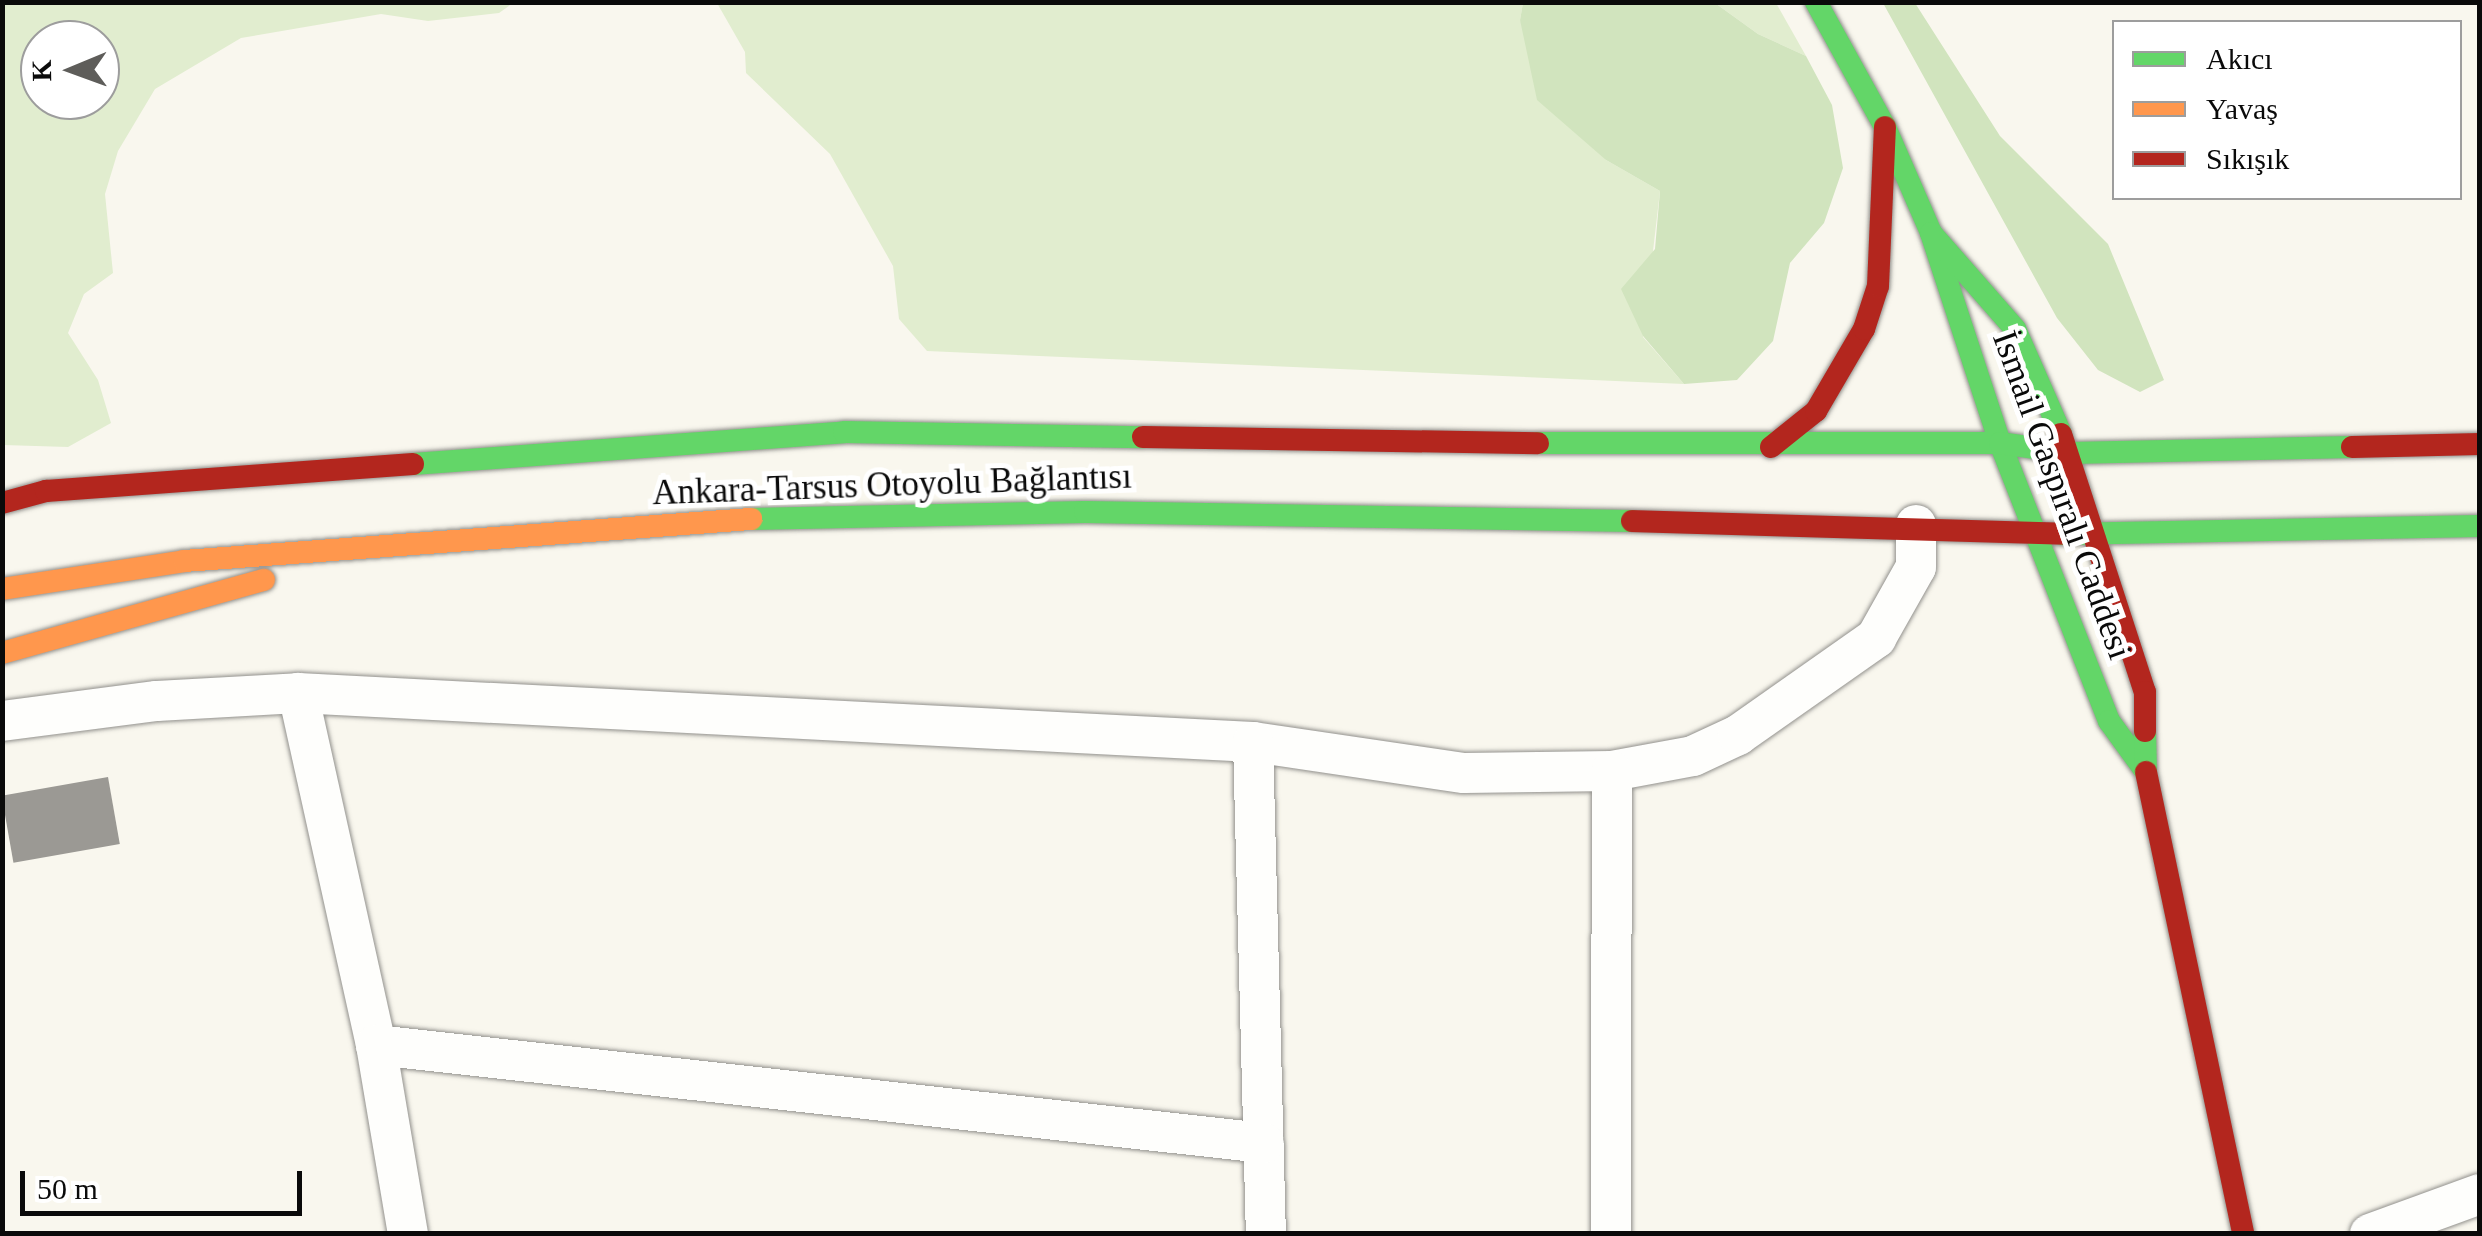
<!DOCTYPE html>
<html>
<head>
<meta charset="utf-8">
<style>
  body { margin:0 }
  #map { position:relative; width:2482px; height:1236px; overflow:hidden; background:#f9f7ee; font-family:Georgia,serif }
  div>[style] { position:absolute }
  .green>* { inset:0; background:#e1edcf }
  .forest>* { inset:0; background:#d1e4be }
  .building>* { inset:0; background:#9b9994; transform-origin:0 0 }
  .roads { filter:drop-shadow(0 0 2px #92918d) drop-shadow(0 0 2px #92918d) }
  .street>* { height:40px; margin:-20px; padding:0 20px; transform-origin:20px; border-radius:20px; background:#fefefc }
  .fast>* { height:22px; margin:-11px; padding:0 11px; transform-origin:11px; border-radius:11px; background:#63d668 }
  .slow>* { height:22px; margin:-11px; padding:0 11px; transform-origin:11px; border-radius:11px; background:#ff974d }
  .jam>* { height:22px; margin:-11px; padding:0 11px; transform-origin:11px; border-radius:11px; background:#b3261e }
  span { translate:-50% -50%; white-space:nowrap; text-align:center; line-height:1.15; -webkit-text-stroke:10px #fff; paint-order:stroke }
  .street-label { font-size:35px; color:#0a0a0a }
  .frame { position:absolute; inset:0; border:5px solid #0a0a0a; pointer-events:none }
  .legend { position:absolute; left:2112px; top:20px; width:350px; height:180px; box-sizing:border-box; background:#fff; border:2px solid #9d9d9d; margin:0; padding:12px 18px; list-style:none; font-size:30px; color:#0a0a0a }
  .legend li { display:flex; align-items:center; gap:20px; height:50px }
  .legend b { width:50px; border:2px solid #9d9d9d }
  .north { position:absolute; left:20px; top:20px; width:100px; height:100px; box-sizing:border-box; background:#fff; border:2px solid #9d9d9d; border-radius:50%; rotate:269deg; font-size:28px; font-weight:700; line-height:40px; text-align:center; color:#0a0a0a }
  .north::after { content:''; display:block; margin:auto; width:35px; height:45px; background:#5e5d5a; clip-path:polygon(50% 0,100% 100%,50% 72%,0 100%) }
  .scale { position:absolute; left:20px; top:1171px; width:282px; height:45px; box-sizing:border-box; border:5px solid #0a0a0a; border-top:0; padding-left:12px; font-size:30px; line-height:35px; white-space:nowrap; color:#0a0a0a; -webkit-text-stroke:8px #fff; paint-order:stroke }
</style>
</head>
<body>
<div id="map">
  <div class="green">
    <div style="clip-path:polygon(evenodd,3px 2px,513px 2px,513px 3px,499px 13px,428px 21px,381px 14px,241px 38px,155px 89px,118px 151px,105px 194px,113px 273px,84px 294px,68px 333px,98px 380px,111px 423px,68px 447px,3px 445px,3px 2px,40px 40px,100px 40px,100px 100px,40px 100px,40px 40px)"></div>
    <div style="clip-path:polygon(717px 3px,1523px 3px,1520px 20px,1606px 160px,1660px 191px,1643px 337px,1684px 384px,927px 351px,899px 319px,893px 266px,830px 154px,746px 73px,745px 52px)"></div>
    <div style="clip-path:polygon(1715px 3px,1776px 3px,1806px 56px,1758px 34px)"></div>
  </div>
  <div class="forest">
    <div style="clip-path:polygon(1523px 3px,1715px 3px,1758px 34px,1806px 56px,1832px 105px,1843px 168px,1824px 223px,1790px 263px,1773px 341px,1737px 380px,1684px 384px,1643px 336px,1621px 289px,1655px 249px,1660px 191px,1606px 160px,1537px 100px,1520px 20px)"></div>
    <div style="clip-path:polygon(1883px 3px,1915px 3px,2000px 136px,2108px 244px,2164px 380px,2140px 392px,2098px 370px,2057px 318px)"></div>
  </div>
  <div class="building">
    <div style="left:108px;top:777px;width:68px;height:108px;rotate:80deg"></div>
  </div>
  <div class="roads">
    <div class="street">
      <div style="left:298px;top:693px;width:361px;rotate:77.5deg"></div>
      <div style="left:376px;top:1045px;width:192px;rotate:80.4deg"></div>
      <div style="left:2px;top:721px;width:156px;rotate:-7.4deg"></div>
      <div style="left:157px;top:701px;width:141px;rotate:-3.2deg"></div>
      <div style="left:298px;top:693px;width:956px;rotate:2.94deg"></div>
      <div style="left:1253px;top:742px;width:213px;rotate:8.4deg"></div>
      <div style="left:1464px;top:773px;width:148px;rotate:-0.8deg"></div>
      <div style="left:1612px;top:771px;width:82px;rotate:-10.5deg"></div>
      <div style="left:1693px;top:756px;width:50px;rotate:-25deg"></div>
      <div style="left:1738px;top:735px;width:169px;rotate:-35.1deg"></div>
      <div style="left:1876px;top:638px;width:81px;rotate:-60.6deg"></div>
      <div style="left:1916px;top:567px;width:42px;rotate:-90deg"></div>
      <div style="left:1253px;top:742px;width:492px;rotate:88.5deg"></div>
      <div style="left:376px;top:1045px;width:893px;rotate:6.3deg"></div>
      <div style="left:1611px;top:1234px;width:463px;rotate:-89.9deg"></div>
      <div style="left:2370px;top:1234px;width:117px;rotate:-20deg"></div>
    </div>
    <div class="fast">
      <div style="left:1816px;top:2px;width:143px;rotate:61.1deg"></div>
      <div style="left:1885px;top:127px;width:116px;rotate:66.5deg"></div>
      <div style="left:1931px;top:233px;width:221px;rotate:71.8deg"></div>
      <div style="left:2000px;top:443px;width:299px;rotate:68.6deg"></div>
      <div style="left:2109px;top:721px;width:63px;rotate:54deg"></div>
      <div style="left:2146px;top:772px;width:41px;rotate:-91.4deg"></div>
      <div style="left:1931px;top:233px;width:128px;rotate:48.8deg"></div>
      <div style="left:2015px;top:329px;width:115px;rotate:66.3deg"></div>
      <div style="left:1538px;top:443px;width:462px"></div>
      <div style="left:2000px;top:443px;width:71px;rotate:8.1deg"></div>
      <div style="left:2070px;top:453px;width:282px;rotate:-1.2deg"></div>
      <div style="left:413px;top:464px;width:432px;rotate:-4.2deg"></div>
      <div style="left:844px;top:432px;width:299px;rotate:1deg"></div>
      <div style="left:751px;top:519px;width:334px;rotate:-1.2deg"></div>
      <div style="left:1085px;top:512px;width:547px;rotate:0.94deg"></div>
      <div style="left:2062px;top:534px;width:418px;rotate:-1.1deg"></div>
    </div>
    <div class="slow">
      <div style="left:2px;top:589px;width:184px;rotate:-8.7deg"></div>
      <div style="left:184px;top:561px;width:569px;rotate:-4.24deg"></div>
      <div style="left:2px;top:653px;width:272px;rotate:-15.6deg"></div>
    </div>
    <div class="jam">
      <div style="left:2061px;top:434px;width:271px;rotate:72deg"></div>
      <div style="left:2145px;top:692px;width:39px;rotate:90deg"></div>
      <div style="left:1143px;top:437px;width:395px;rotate:0.9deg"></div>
      <div style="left:1771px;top:447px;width:58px;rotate:-38.7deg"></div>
      <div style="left:1816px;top:411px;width:95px;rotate:-59.7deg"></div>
      <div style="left:1864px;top:329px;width:45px;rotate:-72deg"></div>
      <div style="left:1878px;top:286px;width:159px;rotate:-87.5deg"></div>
      <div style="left:2352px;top:447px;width:128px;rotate:-1.3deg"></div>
      <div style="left:2px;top:503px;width:46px;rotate:-15.3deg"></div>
      <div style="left:46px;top:491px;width:368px;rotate:-4.2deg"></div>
      <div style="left:1632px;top:521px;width:430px;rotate:1.7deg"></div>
      <div style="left:2146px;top:772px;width:472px;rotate:78.1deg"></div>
    </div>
  </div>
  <div class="street-label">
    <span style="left:892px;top:485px;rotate:-2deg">Ankara-Tarsus Otoyolu Bağlantısı</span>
    <span style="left:2062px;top:495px;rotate:70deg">İsmail Gaspıralı Caddesi</span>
  </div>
  <div class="frame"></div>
  <ul class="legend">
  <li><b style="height:12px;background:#63d668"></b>Akıcı</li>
  <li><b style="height:12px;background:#ff974d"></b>Yavaş</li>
  <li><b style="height:12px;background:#b3261e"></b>Sıkışık</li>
  </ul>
  <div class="north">K</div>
  <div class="scale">50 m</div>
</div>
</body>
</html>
